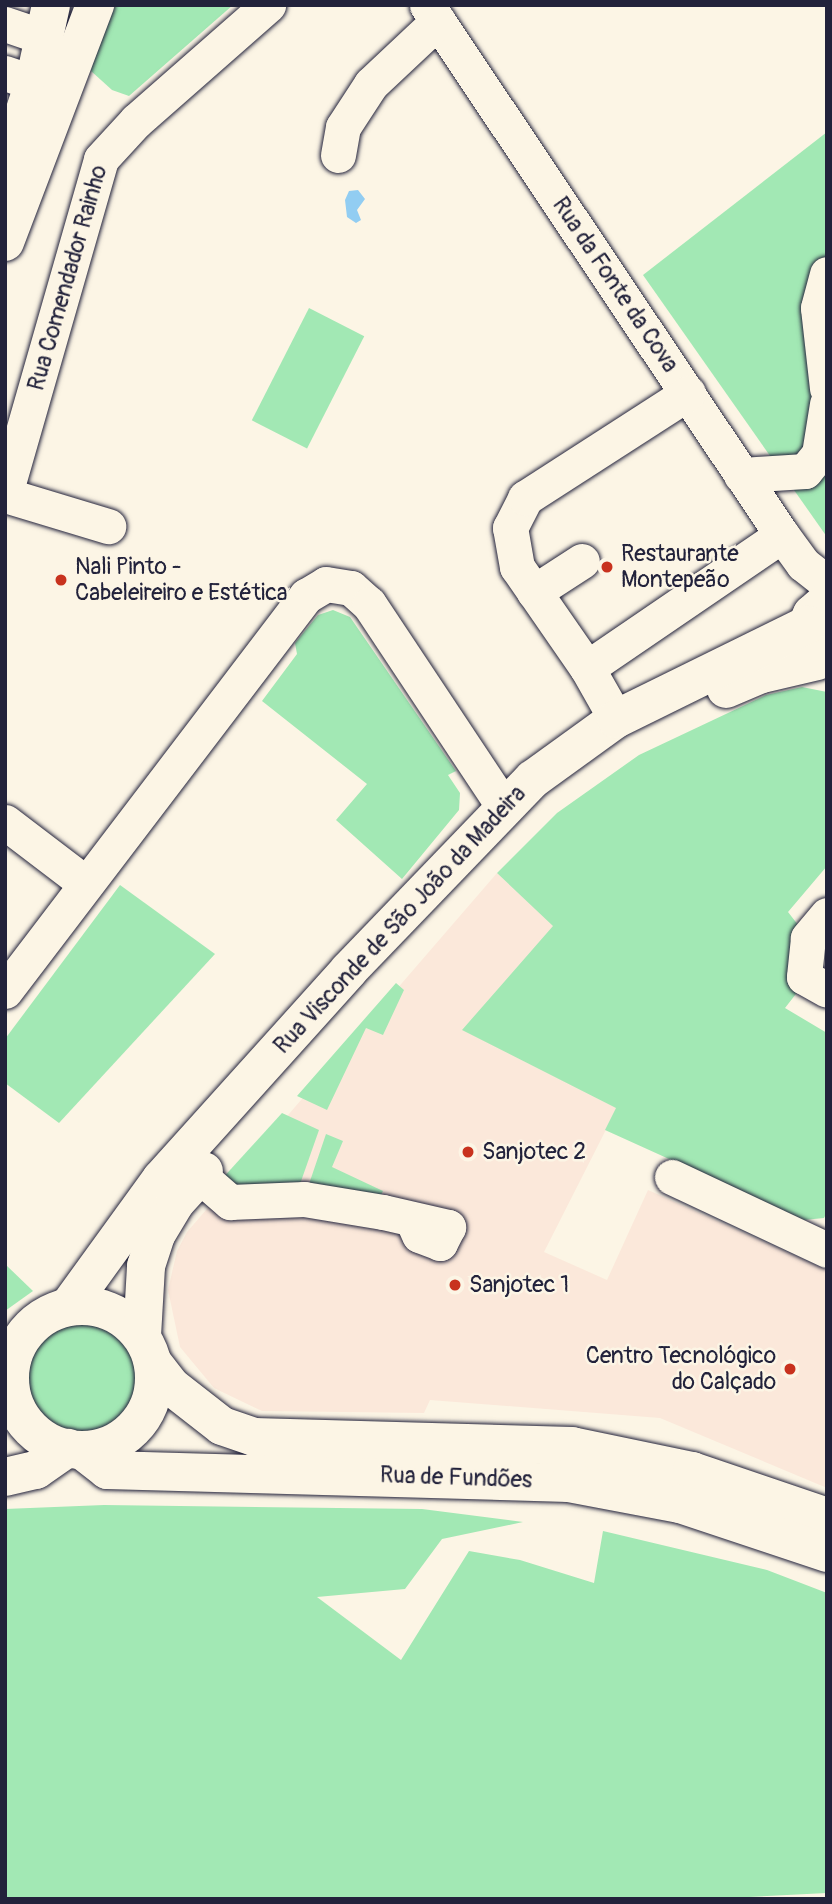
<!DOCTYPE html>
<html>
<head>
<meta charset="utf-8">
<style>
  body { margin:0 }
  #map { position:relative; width:832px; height:1904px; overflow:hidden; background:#fcf5e5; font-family:Pangolin,sans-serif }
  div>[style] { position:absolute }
  .built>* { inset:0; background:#fbe8da }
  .green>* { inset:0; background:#a2e8b4; transform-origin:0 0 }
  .round { border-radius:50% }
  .water>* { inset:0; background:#92cdf2 }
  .roads { filter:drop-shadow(0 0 2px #22223b) drop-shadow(0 0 2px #22223b) }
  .minor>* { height:35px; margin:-17.5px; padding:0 17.5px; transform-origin:17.5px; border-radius:17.5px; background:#fcf5e5 }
  .major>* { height:38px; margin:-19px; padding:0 19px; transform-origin:19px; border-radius:19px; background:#fcf5e5 }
  .major>.ring { margin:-19px; padding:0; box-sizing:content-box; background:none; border:38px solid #fcf5e5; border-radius:50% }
  .dots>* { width:19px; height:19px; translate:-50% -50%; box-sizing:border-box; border:4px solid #fcf5e5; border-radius:50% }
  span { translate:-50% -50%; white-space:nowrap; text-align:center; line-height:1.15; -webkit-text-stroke:5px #fcf5e5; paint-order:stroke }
  .street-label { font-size:23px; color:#22223b }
  .poi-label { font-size:23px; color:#22223b }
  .left { translate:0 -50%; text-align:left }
  .right { translate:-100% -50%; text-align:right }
  .frame { position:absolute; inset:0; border:7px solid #22223b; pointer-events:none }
</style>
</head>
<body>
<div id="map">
  <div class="built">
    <div style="clip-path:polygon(497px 873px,554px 926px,463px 1030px,617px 1108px,544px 1252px,607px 1280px,648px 1190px,827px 1270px,827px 1488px,660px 1418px,430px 1400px,424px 1413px,262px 1411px,214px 1388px,180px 1347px,168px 1290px,177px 1251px,187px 1232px)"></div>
  </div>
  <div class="green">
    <div style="clip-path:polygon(116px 5px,233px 5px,129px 96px,112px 90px,91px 71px,96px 44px)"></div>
    <div style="clip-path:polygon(827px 132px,827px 537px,643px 275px)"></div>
    <div style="left:309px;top:308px;width:62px;height:126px;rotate:27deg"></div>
    <div style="clip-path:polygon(333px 610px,350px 617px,456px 771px,448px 775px,460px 793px,459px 810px,402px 879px,336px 820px,367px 784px,262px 701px,297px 654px,295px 643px,318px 615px)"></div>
    <div style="clip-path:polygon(802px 687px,827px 692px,827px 866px,788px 912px,802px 930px,799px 990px,785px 1008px,827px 1033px,827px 1212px,824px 1218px,804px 1220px,605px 1130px,616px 1108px,462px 1030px,553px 926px,497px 873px,557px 813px,639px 755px,766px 695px)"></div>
    <div style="clip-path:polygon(120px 885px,215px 954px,59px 1123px,5px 1083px,5px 1039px)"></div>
    <div style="clip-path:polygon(396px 983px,404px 990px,383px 1035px,366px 1028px,327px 1110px,297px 1096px)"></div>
    <div style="clip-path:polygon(282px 1113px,319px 1130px,299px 1187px,231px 1190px,220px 1181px)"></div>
    <div style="clip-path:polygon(326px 1134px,343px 1141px,332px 1167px,383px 1191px,380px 1197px,308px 1187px)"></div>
    <div style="clip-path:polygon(5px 1264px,33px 1291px,5px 1311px)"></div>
    <div class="round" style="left:24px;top:1318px;width:118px;height:118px"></div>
    <div style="clip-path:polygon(104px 1505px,422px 1509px,523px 1522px,442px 1539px,405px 1589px,317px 1597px,401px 1660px,469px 1551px,520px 1560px,594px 1583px,603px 1531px,767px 1570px,827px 1593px,827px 1893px,709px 1899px,5px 1899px,5px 1509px)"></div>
  </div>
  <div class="water">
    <div style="clip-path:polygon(358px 190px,365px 199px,357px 210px,361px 220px,356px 223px,347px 217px,345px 200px,349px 191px)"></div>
  </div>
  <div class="roads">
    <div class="minor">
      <div style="left:427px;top:5px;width:638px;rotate:56.19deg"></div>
      <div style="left:782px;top:535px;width:36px;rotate:54deg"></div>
      <div style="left:803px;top:564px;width:31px;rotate:38deg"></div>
      <div style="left:5px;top:24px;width:43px;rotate:18.9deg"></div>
      <div style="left:5px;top:73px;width:31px;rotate:19deg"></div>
      <div style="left:338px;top:155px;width:28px;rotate:-80deg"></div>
      <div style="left:343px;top:127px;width:51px;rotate:-56.9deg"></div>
      <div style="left:371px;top:84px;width:92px;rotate:-43.2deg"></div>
      <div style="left:827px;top:274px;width:35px;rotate:105deg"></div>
      <div style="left:818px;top:308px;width:81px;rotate:83.6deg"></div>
      <div style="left:741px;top:475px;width:64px;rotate:-3.6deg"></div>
      <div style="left:805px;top:471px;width:22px;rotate:-51deg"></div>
      <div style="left:819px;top:454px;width:51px;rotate:-80.9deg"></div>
      <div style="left:5px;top:494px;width:348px;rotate:-74deg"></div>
      <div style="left:101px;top:159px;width:52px;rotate:-47.4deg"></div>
      <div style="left:136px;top:121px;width:176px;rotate:-41.3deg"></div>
      <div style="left:5px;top:495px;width:108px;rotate:16.8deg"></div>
      <div style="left:534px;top:592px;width:57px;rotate:-32.9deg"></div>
      <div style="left:587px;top:668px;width:123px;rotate:-124.7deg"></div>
      <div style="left:517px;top:567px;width:40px;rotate:-100deg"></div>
      <div style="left:510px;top:528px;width:34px;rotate:-63deg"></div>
      <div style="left:525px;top:498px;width:194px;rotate:-32.8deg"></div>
      <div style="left:616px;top:719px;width:59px;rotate:-119.6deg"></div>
      <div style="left:587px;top:668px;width:236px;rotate:-34.3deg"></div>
      <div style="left:5px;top:822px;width:101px;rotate:37.3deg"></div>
      <div style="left:827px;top:915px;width:30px;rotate:130deg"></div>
      <div style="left:808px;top:938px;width:39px;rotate:96deg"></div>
      <div style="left:804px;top:977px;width:26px;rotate:29deg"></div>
      <div style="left:5px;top:991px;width:497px;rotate:-52.7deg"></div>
      <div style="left:306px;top:596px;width:23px;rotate:-31deg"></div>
      <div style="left:326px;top:584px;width:25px;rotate:9deg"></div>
      <div style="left:351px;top:588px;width:24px;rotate:42deg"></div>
      <div style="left:369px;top:604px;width:242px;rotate:56.4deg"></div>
      <div style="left:200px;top:1176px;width:40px;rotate:41deg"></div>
      <div style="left:230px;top:1202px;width:74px;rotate:-2.3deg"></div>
      <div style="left:304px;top:1199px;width:80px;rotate:9.3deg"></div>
      <div style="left:383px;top:1212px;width:67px;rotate:13deg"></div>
      <div style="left:448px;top:1227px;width:18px;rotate:117deg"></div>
      <div style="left:440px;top:1243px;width:22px;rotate:-159deg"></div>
      <div style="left:419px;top:1235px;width:17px;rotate:-114deg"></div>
      <div style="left:672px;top:1177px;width:171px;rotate:25.2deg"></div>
    </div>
    <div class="major">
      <div style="left:5px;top:170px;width:92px;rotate:-71.6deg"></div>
      <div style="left:34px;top:83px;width:80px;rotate:-77.7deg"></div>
      <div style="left:5px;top:242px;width:254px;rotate:-69.2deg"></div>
      <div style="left:810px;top:651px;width:26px;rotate:-97deg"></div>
      <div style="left:807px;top:625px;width:12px;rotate:-66deg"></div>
      <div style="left:812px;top:614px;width:20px;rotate:-41deg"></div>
      <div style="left:726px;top:689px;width:39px;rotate:-23deg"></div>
      <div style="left:762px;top:674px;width:57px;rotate:-13.1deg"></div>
      <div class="ring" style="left:10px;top:1306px;width:106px;height:106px"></div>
      <div style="left:69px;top:1306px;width:157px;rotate:-54.1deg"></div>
      <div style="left:161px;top:1179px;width:281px;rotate:-48deg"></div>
      <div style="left:349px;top:970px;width:265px;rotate:-46.1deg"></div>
      <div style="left:533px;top:779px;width:102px;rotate:-35.9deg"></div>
      <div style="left:616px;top:719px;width:213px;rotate:-26.2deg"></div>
      <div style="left:142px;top:1336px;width:70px;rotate:-86.7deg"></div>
      <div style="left:146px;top:1266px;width:33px;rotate:-72deg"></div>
      <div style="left:156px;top:1235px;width:37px;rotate:-59deg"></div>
      <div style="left:175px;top:1203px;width:43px;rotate:-47.8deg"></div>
      <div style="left:153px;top:1363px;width:31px;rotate:52deg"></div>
      <div style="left:172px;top:1387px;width:63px;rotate:38deg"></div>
      <div style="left:222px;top:1426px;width:34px;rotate:19deg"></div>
      <div style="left:254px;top:1437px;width:318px;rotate:1.6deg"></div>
      <div style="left:572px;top:1446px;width:123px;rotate:11.8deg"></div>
      <div style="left:692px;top:1471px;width:143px;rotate:18.8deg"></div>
      <div style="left:83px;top:1451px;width:31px;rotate:38deg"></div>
      <div style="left:107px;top:1470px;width:462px;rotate:1.6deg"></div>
      <div style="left:569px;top:1483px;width:113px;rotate:10.7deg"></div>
      <div style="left:680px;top:1504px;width:155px;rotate:18.4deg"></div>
      <div style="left:5px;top:1477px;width:32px;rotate:-13deg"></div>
      <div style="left:36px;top:1470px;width:39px;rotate:-35deg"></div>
    </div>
  </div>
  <div class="dots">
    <div style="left:607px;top:567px;background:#c8321e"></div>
    <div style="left:61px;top:580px;background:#c8321e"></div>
    <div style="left:468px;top:1152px;background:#c8321e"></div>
    <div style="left:455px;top:1285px;background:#c8321e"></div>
    <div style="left:790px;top:1369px;background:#c8321e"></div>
  </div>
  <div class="street-label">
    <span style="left:68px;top:278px;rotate:-74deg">Rua Comendador Rainho</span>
    <span style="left:615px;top:285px;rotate:56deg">Rua da Fonte da Cova</span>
    <span style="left:400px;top:920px;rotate:-47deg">Rua Visconde de São João da Madeira</span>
    <span style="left:456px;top:1478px;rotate:2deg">Rua de Fundões</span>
  </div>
  <div class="poi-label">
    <span class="left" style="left:621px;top:567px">Restaurante<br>Montepeão</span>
    <span class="left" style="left:75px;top:580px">Nali Pinto -<br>Cabeleireiro e Estética</span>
    <span class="left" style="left:482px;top:1152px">Sanjotec 2</span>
    <span class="left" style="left:469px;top:1285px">Sanjotec 1</span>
    <span class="right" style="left:776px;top:1369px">Centro Tecnológico<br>do Calçado</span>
  </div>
  <div class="frame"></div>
</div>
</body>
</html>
